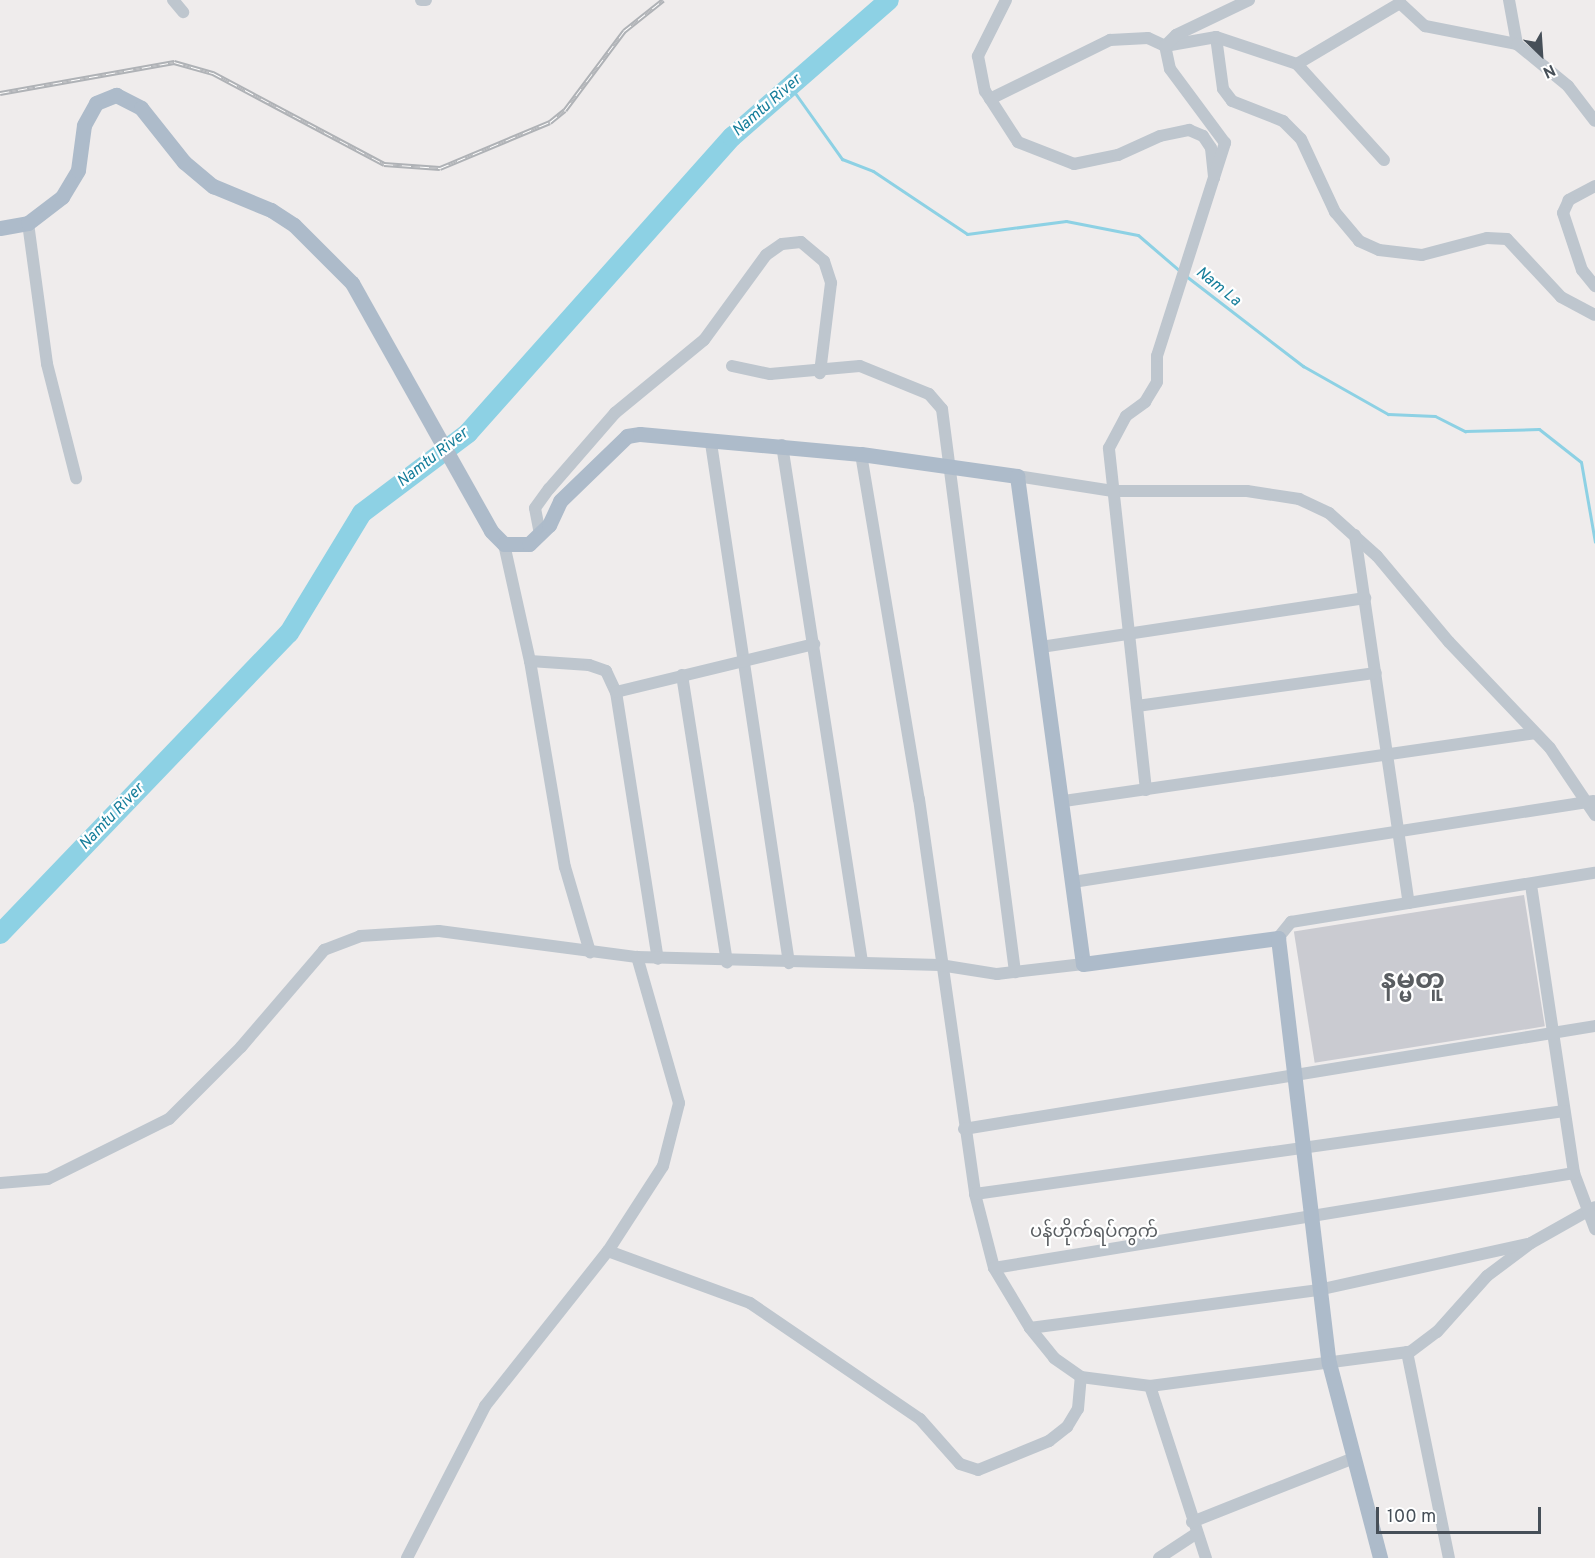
<!DOCTYPE html>
<html>
<head>
<meta charset="utf-8">
<style>
  body { margin:0 }
  #map { position:relative; width:1595px; height:1558px; overflow:hidden; background:#efecec; font-family:Overpass,"Noto Sans Myanmar",sans-serif }
  div>[style] { position:absolute }
  .stream>* { height:3px; margin:-1.5px; padding:0 1.5px; transform-origin:1.5px; border-radius:1.5px; background:#8dd1e4 }
  .river>* { height:20px; margin:-10px; padding:0 10px; transform-origin:10px; border-radius:10px; background:#8dd1e4 }
  .building>* { inset:0; background:#cacbd1; transform-origin:0 0 }
  .minor>* { height:12px; margin:-6px; padding:0 6px; transform-origin:6px; border-radius:6px; background:#bec6ce }
  .major>* { height:15px; margin:-7.5px; padding:0 7.5px; transform-origin:7.5px; border-radius:7.5px; background:#adbbca }
  .rail>* { height:5px; margin-top:-2.5px; transform-origin:0; background:repeating-linear-gradient(90deg,#fff 0 9px,#afb2b6 0 18px); box-sizing:border-box; border-block:2px solid #afb2b6 }
  span { translate:-50% -50%; white-space:nowrap; text-align:center; line-height:1.15; -webkit-text-stroke:4.5px #fff; paint-order:stroke }
  .water-label { font-size:16px; color:#167e9b; font-style:italic }
  .quarter-label { font-size:18px; color:#595d61 }
  .town-label { font-size:27px; color:#595d61; font-weight:700 }
  .north { position:absolute; left:1511px; top:24px; width:60px; height:60px; -webkit-text-stroke:4px #fff; paint-order:stroke; rotate:155deg; font-size:16px; font-weight:700; line-height:24px; text-align:center; color:#464f58 }
  .north::after { content:''; display:block; margin:auto; width:21px; height:27px; background:#464f58; clip-path:polygon(50% 0,100% 100%,50% 72%,0 100%) }
  .scale { position:absolute; left:1376px; top:1507px; width:165px; height:27px; box-sizing:border-box; border:3px solid #464f58; border-top:0; padding-left:8px; font-size:18px; line-height:21px; white-space:nowrap; color:#464f58; -webkit-text-stroke:4px #fff; paint-order:stroke }
</style>
</head>
<body>
<div id="map">
  <div class="stream">
    <div style="left:790px;top:86px;width:90px;rotate:54.5deg"></div>
    <div style="left:842px;top:159px;width:33px;rotate:21deg"></div>
    <div style="left:873px;top:171px;width:113px;rotate:33.8deg"></div>
    <div style="left:967px;top:234px;width:100px;rotate:-7.5deg"></div>
    <div style="left:1066px;top:221px;width:73px;rotate:11deg"></div>
    <div style="left:1138px;top:235px;width:57px;rotate:40.7deg"></div>
    <div style="left:1186px;top:276px;width:148px;rotate:37.6deg"></div>
    <div style="left:1303px;top:366px;width:98px;rotate:29.5deg"></div>
    <div style="left:1388px;top:414px;width:47px;rotate:2.4deg"></div>
    <div style="left:1435px;top:416px;width:34px;rotate:27deg"></div>
    <div style="left:1465px;top:431px;width:74px;rotate:-1.5deg"></div>
    <div style="left:1539px;top:429px;width:53px;rotate:38.2deg"></div>
    <div style="left:1581px;top:462px;width:81px;rotate:80.1deg"></div>
  </div>
  <div class="river">
    <div style="left:0;top:934px;width:417px;rotate:-46.2deg"></div>
    <div style="left:289px;top:633px;width:140px;rotate:-58.7deg"></div>
    <div style="left:362px;top:513px;width:133px;rotate:-37deg"></div>
    <div style="left:468px;top:433px;width:397px;rotate:-48.3deg"></div>
    <div style="left:732px;top:137px;width:208px;rotate:-41.1deg"></div>
  </div>
  <div class="building">
    <div style="left:1524px;top:895px;width:133px;height:233px;rotate:81deg"></div>
  </div>
  <div class="minor">
    <div style="left:173px;top:0;width:16px;rotate:50deg"></div>
    <div style="left:421px;top:0;width:5px"></div>
    <div style="left:1006px;top:0;width:63px;rotate:116.6deg"></div>
    <div style="left:978px;top:56px;width:36px;rotate:79deg"></div>
    <div style="left:985px;top:91px;width:61px;rotate:57.1deg"></div>
    <div style="left:1018px;top:142px;width:60px;rotate:21.4deg"></div>
    <div style="left:1074px;top:164px;width:45px;rotate:-11.6deg"></div>
    <div style="left:1118px;top:155px;width:46px;rotate:-24.3deg"></div>
    <div style="left:1160px;top:136px;width:30px;rotate:-12deg"></div>
    <div style="left:1189px;top:130px;width:15px;rotate:23deg"></div>
    <div style="left:1203px;top:136px;width:14px;rotate:56deg"></div>
    <div style="left:1211px;top:148px;width:30px;rotate:84deg"></div>
    <div style="left:1509px;top:0;width:45px;rotate:79.7deg"></div>
    <div style="left:1216px;top:37px;width:52px;rotate:82.3deg"></div>
    <div style="left:1223px;top:89px;width:15px;rotate:53deg"></div>
    <div style="left:1232px;top:101px;width:55px;rotate:21.4deg"></div>
    <div style="left:1283px;top:121px;width:25px;rotate:45deg"></div>
    <div style="left:1301px;top:139px;width:81px;rotate:65deg"></div>
    <div style="left:1335px;top:212px;width:38px;rotate:50deg"></div>
    <div style="left:1359px;top:241px;width:22px;rotate:24deg"></div>
    <div style="left:1379px;top:250px;width:43px;rotate:6.6deg"></div>
    <div style="left:1422px;top:255px;width:67px;rotate:-14.7deg"></div>
    <div style="left:1487px;top:238px;width:20px;rotate:3deg"></div>
    <div style="left:1507px;top:239px;width:79px;rotate:47deg"></div>
    <div style="left:1561px;top:297px;width:38px;rotate:28deg"></div>
    <div style="left:990px;top:99px;width:134px;rotate:-26.2deg"></div>
    <div style="left:1110px;top:40px;width:38px;rotate:-3deg"></div>
    <div style="left:1148px;top:38px;width:19px;rotate:25deg"></div>
    <div style="left:1165px;top:46px;width:52px;rotate:-10deg"></div>
    <div style="left:1216px;top:37px;width:85px;rotate:18.4deg"></div>
    <div style="left:1384px;top:160px;width:130px;rotate:-132.2deg"></div>
    <div style="left:1297px;top:64px;width:120px;rotate:-30.6deg"></div>
    <div style="left:1400px;top:3px;width:34px;rotate:43deg"></div>
    <div style="left:1425px;top:26px;width:94px;rotate:11.1deg"></div>
    <div style="left:1517px;top:44px;width:66px;rotate:39.5deg"></div>
    <div style="left:1568px;top:86px;width:44px;rotate:52.4deg"></div>
    <div style="left:1595px;top:186px;width:30px;rotate:152deg"></div>
    <div style="left:1569px;top:200px;width:14px;rotate:115deg"></div>
    <div style="left:1563px;top:213px;width:60px;rotate:71.6deg"></div>
    <div style="left:1582px;top:270px;width:21px;rotate:51deg"></div>
    <div style="left:28px;top:223px;width:142px;rotate:82.3deg"></div>
    <div style="left:47px;top:364px;width:118px;rotate:75.7deg"></div>
    <div style="left:732px;top:366px;width:39px;rotate:12deg"></div>
    <div style="left:770px;top:374px;width:90px;rotate:-5.1deg"></div>
    <div style="left:860px;top:366px;width:74px;rotate:22.1deg"></div>
    <div style="left:929px;top:394px;width:20px;rotate:49deg"></div>
    <div style="left:942px;top:409px;width:568px;rotate:82.61deg"></div>
    <div style="left:711px;top:443px;width:526px;rotate:81.47deg"></div>
    <div style="left:782px;top:445px;width:523px;rotate:81.2deg"></div>
    <div style="left:861px;top:454px;width:350px;rotate:80.5deg"></div>
    <div style="left:919px;top:799px;width:399px;rotate:81.9deg"></div>
    <div style="left:975px;top:1194px;width:76px;rotate:75.6deg"></div>
    <div style="left:994px;top:1268px;width:70px;rotate:59deg"></div>
    <div style="left:1030px;top:1328px;width:38px;rotate:51deg"></div>
    <div style="left:1054px;top:1358px;width:33px;rotate:35deg"></div>
    <div style="left:1081px;top:1377px;width:70px;rotate:7.4deg"></div>
    <div style="left:1150px;top:1386px;width:262px;rotate:-7.5deg"></div>
    <div style="left:1410px;top:1352px;width:34px;rotate:-37deg"></div>
    <div style="left:1437px;top:1332px;width:75px;rotate:-48.2deg"></div>
    <div style="left:1487px;top:1276px;width:55px;rotate:-36.9deg"></div>
    <div style="left:1531px;top:1243px;width:73px;rotate:-29.4deg"></div>
    <div style="left:1017px;top:476px;width:97px;rotate:8.9deg"></div>
    <div style="left:1113px;top:491px;width:134px"></div>
    <div style="left:1247px;top:491px;width:53px;rotate:8.7deg"></div>
    <div style="left:1299px;top:499px;width:33px;rotate:25deg"></div>
    <div style="left:1329px;top:513px;width:64px;rotate:41.9deg"></div>
    <div style="left:1377px;top:556px;width:112px;rotate:50.1deg"></div>
    <div style="left:1449px;top:642px;width:146px;rotate:46.4deg"></div>
    <div style="left:1550px;top:748px;width:81px;rotate:56.1deg"></div>
    <div style="left:540px;top:534px;width:26px;rotate:-101deg"></div>
    <div style="left:535px;top:508px;width:24px;rotate:-54deg"></div>
    <div style="left:549px;top:489px;width:101px;rotate:-49deg"></div>
    <div style="left:615px;top:413px;width:115px;rotate:-39.4deg"></div>
    <div style="left:704px;top:340px;width:105px;rotate:-53.9deg"></div>
    <div style="left:766px;top:255px;width:19px;rotate:-35deg"></div>
    <div style="left:782px;top:244px;width:19px;rotate:-6deg"></div>
    <div style="left:801px;top:242px;width:30px;rotate:40deg"></div>
    <div style="left:824px;top:261px;width:23px;rotate:72deg"></div>
    <div style="left:831px;top:283px;width:91px;rotate:97deg"></div>
    <div style="left:1355px;top:535px;width:372px;rotate:81.7deg"></div>
    <div style="left:504px;top:544px;width:120px;rotate:77.5deg"></div>
    <div style="left:530px;top:661px;width:209px;rotate:80.4deg"></div>
    <div style="left:565px;top:867px;width:89px;rotate:73.6deg"></div>
    <div style="left:1041px;top:647px;width:328px;rotate:-8.6deg"></div>
    <div style="left:530px;top:661px;width:59px;rotate:3.9deg"></div>
    <div style="left:589px;top:665px;width:18px;rotate:19deg"></div>
    <div style="left:606px;top:671px;width:23px;rotate:65deg"></div>
    <div style="left:616px;top:692px;width:270px;rotate:81.1deg"></div>
    <div style="left:682px;top:675px;width:291px;rotate:81.1deg"></div>
    <div style="left:616px;top:692px;width:204px;rotate:-13.6deg"></div>
    <div style="left:1137px;top:706px;width:241px;rotate:-7.9deg"></div>
    <div style="left:1146px;top:790px;width:344px;rotate:-96.2deg"></div>
    <div style="left:1109px;top:448px;width:36px;rotate:-62deg"></div>
    <div style="left:1126px;top:416px;width:24px;rotate:-36deg"></div>
    <div style="left:1145px;top:402px;width:23px;rotate:-59deg"></div>
    <div style="left:1157px;top:382px;width:26px;rotate:-90deg"></div>
    <div style="left:1157px;top:356px;width:224px;rotate:-72.3deg"></div>
    <div style="left:1225px;top:143px;width:92px;rotate:-126.6deg"></div>
    <div style="left:1170px;top:69px;width:24px;rotate:-102deg"></div>
    <div style="left:1165px;top:46px;width:16px;rotate:-45deg"></div>
    <div style="left:1176px;top:35px;width:81px;rotate:-25.6deg"></div>
    <div style="left:1064px;top:801px;width:475px;rotate:-8.2deg"></div>
    <div style="left:1073px;top:882px;width:527px;rotate:-8.84deg"></div>
    <div style="left:1531px;top:885px;width:291px;rotate:81.5deg"></div>
    <div style="left:1574px;top:1173px;width:60px;rotate:69.4deg"></div>
    <div style="left:1278px;top:938px;width:21px;rotate:-51deg"></div>
    <div style="left:1291px;top:922px;width:308px;rotate:-9.2deg"></div>
    <div style="left:964px;top:1129px;width:639px;rotate:-9.27deg"></div>
    <div style="left:0;top:1183px;width:48px;rotate:-4.8deg"></div>
    <div style="left:48px;top:1179px;width:135px;rotate:-26.4deg"></div>
    <div style="left:169px;top:1119px;width:102px;rotate:-45deg"></div>
    <div style="left:241px;top:1047px;width:128px;rotate:-49.4deg"></div>
    <div style="left:324px;top:950px;width:39px;rotate:-21deg"></div>
    <div style="left:360px;top:936px;width:79px;rotate:-3.6deg"></div>
    <div style="left:439px;top:931px;width:200px;rotate:7.5deg"></div>
    <div style="left:637px;top:957px;width:303px;rotate:1.5deg"></div>
    <div style="left:940px;top:965px;width:58px;rotate:9deg"></div>
    <div style="left:997px;top:974px;width:87px;rotate:-6.6deg"></div>
    <div style="left:975px;top:1194px;width:595px;rotate:-8.02deg"></div>
    <div style="left:608px;top:1251px;width:151px;rotate:20.1deg"></div>
    <div style="left:750px;top:1303px;width:206px;rotate:34.3deg"></div>
    <div style="left:920px;top:1419px;width:60px;rotate:48.4deg"></div>
    <div style="left:960px;top:1464px;width:19px;rotate:18deg"></div>
    <div style="left:978px;top:1470px;width:77px;rotate:-22.2deg"></div>
    <div style="left:1049px;top:1441px;width:23px;rotate:-38deg"></div>
    <div style="left:1067px;top:1427px;width:21px;rotate:-59deg"></div>
    <div style="left:1078px;top:1409px;width:32px;rotate:-85deg"></div>
    <div style="left:994px;top:1268px;width:588px;rotate:-9.3deg"></div>
    <div style="left:1030px;top:1328px;width:290px;rotate:-7.5deg"></div>
    <div style="left:1318px;top:1290px;width:214px;rotate:-12.4deg"></div>
    <div style="left:1407px;top:1352px;width:210px;rotate:78.5deg"></div>
    <div style="left:1150px;top:1386px;width:181px;rotate:72deg"></div>
    <div style="left:1192px;top:1522px;width:171px;rotate:-21.6deg"></div>
    <div style="left:407px;top:1558px;width:171px;rotate:-62.8deg"></div>
    <div style="left:485px;top:1406px;width:198px;rotate:-51.6deg"></div>
    <div style="left:608px;top:1251px;width:101px;rotate:-57.1deg"></div>
    <div style="left:663px;top:1166px;width:65px;rotate:-75.7deg"></div>
    <div style="left:679px;top:1103px;width:152px;rotate:-106deg"></div>
    <div style="left:1159px;top:1558px;width:45px;rotate:-33.3deg"></div>
  </div>
  <div class="major">
    <div style="left:0;top:228px;width:28px;rotate:-10deg"></div>
    <div style="left:28px;top:223px;width:43px;rotate:-37.4deg"></div>
    <div style="left:62px;top:197px;width:31px;rotate:-59deg"></div>
    <div style="left:78px;top:170px;width:45px;rotate:-82.4deg"></div>
    <div style="left:84px;top:125px;width:25px;rotate:-61deg"></div>
    <div style="left:96px;top:103px;width:22px;rotate:-22deg"></div>
    <div style="left:116px;top:95px;width:28px;rotate:27deg"></div>
    <div style="left:141px;top:108px;width:69px;rotate:51.5deg"></div>
    <div style="left:184px;top:162px;width:38px;rotate:40deg"></div>
    <div style="left:213px;top:186px;width:63px;rotate:22.5deg"></div>
    <div style="left:271px;top:210px;width:27px;rotate:33deg"></div>
    <div style="left:294px;top:225px;width:82px;rotate:45deg"></div>
    <div style="left:352px;top:283px;width:284px;rotate:60.7deg"></div>
    <div style="left:491px;top:531px;width:18px;rotate:45deg"></div>
    <div style="left:504px;top:544px;width:25px"></div>
    <div style="left:529px;top:544px;width:28px;rotate:-44deg"></div>
    <div style="left:549px;top:525px;width:26px;rotate:-65deg"></div>
    <div style="left:560px;top:501px;width:93px;rotate:-44.1deg"></div>
    <div style="left:627px;top:436px;width:13px;rotate:-9deg"></div>
    <div style="left:640px;top:434px;width:222px;rotate:5.2deg"></div>
    <div style="left:861px;top:454px;width:158px;rotate:8deg"></div>
    <div style="left:1017px;top:476px;width:492px;rotate:82.3deg"></div>
    <div style="left:1083px;top:964px;width:197px;rotate:-7.6deg"></div>
    <div style="left:1278px;top:938px;width:428px;rotate:83.2deg"></div>
    <div style="left:1329px;top:1363px;width:202px;rotate:75.3deg"></div>
  </div>
  <div class="rail">
    <div style="left:0;top:93px;width:177px;rotate:-10.1deg"></div>
    <div style="left:174px;top:62px;width:41px;rotate:15.8deg"></div>
    <div style="left:213px;top:73px;width:194px;rotate:28deg"></div>
    <div style="left:384px;top:164px;width:56px;rotate:4.1deg"></div>
    <div style="left:440px;top:168px;width:119px;rotate:-22.7deg"></div>
    <div style="left:550px;top:122px;width:19px;rotate:-39deg"></div>
    <div style="left:565px;top:110px;width:99px;rotate:-53.2deg"></div>
    <div style="left:624px;top:31px;width:50px;rotate:-38.5deg"></div>
  </div>
  <div class="water-label">
    <span style="left:767px;top:106px;rotate:-41deg">Namtu River</span>
    <span style="left:1218px;top:287px;rotate:39deg">Nam La</span>
    <span style="left:433px;top:458px;rotate:-38deg">Namtu River</span>
    <span style="left:112px;top:817px;rotate:-46deg">Namtu River</span>
  </div>
  <div class="quarter-label">
    <span style="left:1094px;top:1233px">ပန်ဟိုက်ရပ်ကွက်</span>
  </div>
  <div class="town-label">
    <span style="left:1413px;top:982px">နမ္မတူ</span>
  </div>
  <div class="north">N</div>
  <div class="scale">100 m</div>
</div>
</body>
</html>
